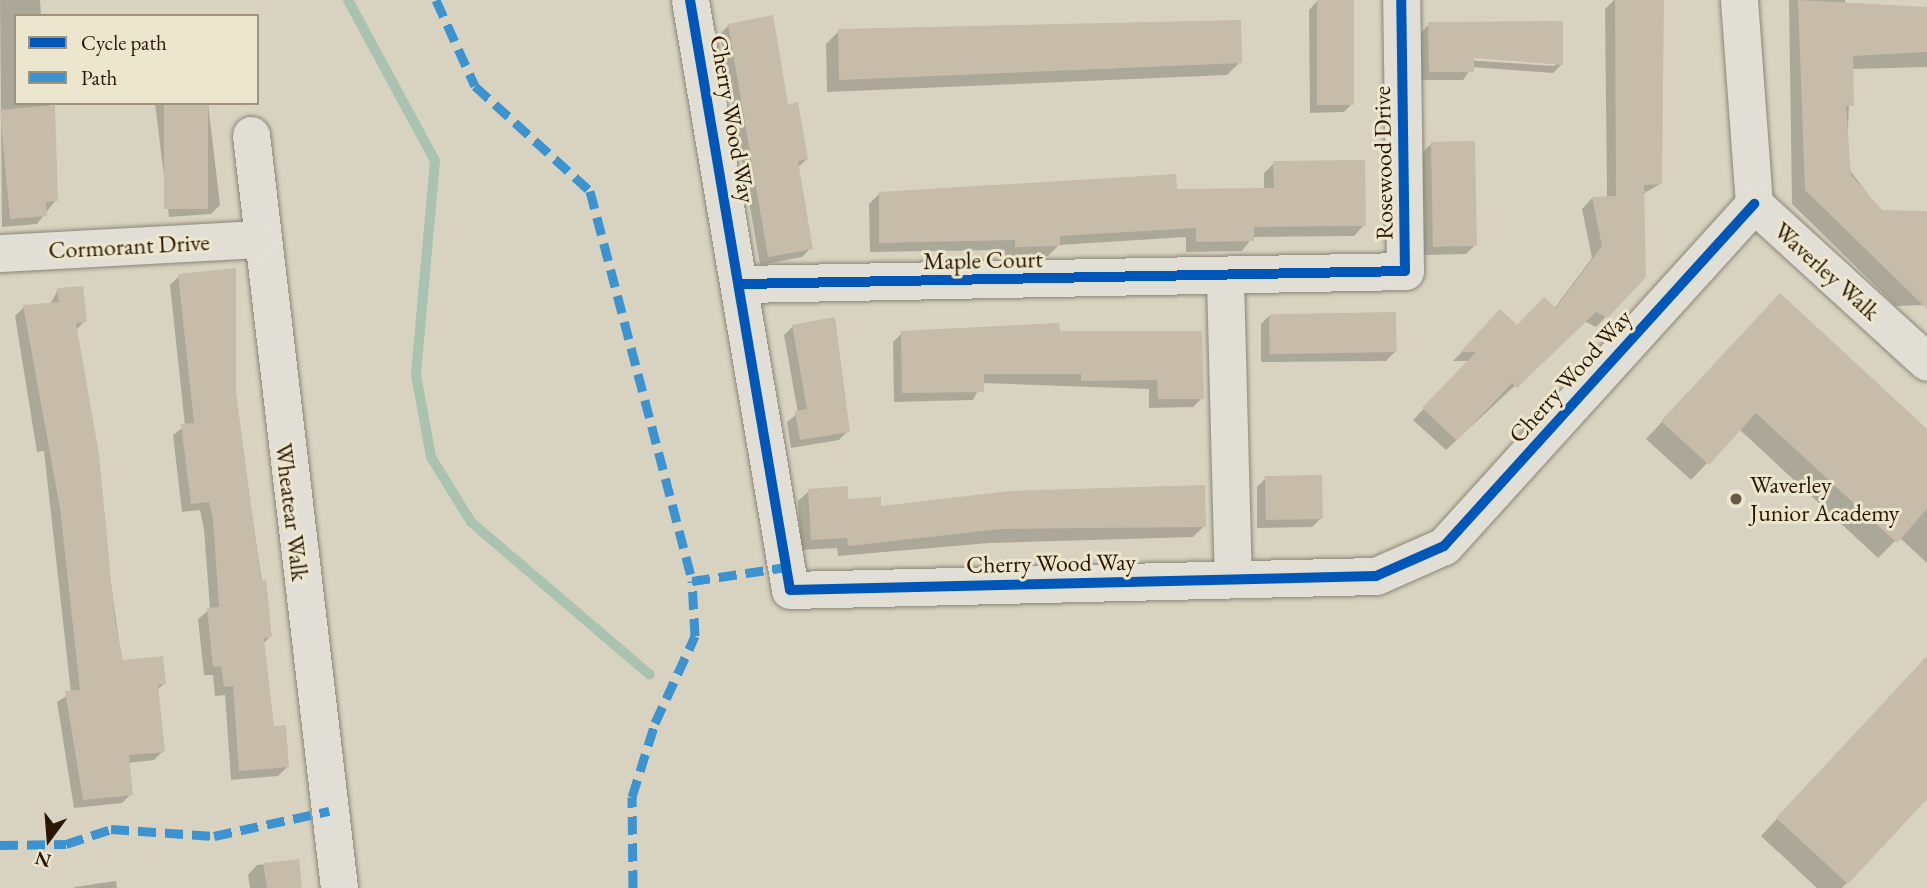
<!DOCTYPE html>
<html>
<head>
<meta charset="utf-8">
<style>
  body { margin:0 }
  #map { position:relative; width:1927px; height:888px; overflow:hidden; background:#d8d3c0; font-family:"EB Garamond",serif }
  div>[style] { position:absolute }
  .shadow>* { inset:0; background:#0003 }
  .stream>* { height:10px; margin:-5px; padding:0 5px; transform-origin:5px; border-radius:5px; background:#aac2b0 }
  .building>* { inset:0; background:#c7bbaa; transform-origin:0 0 }
  .roads { filter:drop-shadow(0 0 2px #8a8577) drop-shadow(0 0 2px #8a8577) }
  .minor>* { height:37px; margin:-18.5px; padding:0 18.5px; transform-origin:18.5px; border-radius:18.5px; background:#e1dfd5 }
  .quiet>* { height:9px; margin-top:-4.5px; transform-origin:0; background:repeating-linear-gradient(90deg,#3c93d0 0 18px,transparent 0 27px) }
  .cycleway>* { height:10px; margin:-5px; padding:0 5px; transform-origin:5px; border-radius:5px; background:#0057b8 }
  .dots>* { width:19px; height:19px; translate:-50% -50%; box-sizing:border-box; border:4px solid #ede6cf; border-radius:50% }
  span { translate:-50% -50%; white-space:nowrap; text-align:center; line-height:1.15; -webkit-text-stroke:6px #ede6cf; paint-order:stroke }
  .street-label { font-size:24px; color:#2b1701 }
  .poi-label { font-size:24px; color:#2b1701 }
  .left { translate:0 -50%; text-align:left }
  .legend { position:absolute; left:14px; top:14px; width:245px; height:91px; box-sizing:border-box; background:#ede6cf; border:2px solid #9f937d; margin:0; padding:9px 12px; list-style:none; font-size:21px; color:#2b1701 }
  .legend li { display:flex; align-items:center; gap:14px; height:35px }
  .legend b { width:35px; border:2px solid #9f937d }
  .north { position:absolute; left:14px; top:804px; width:70px; height:70px; -webkit-text-stroke:5px #ede6cf; paint-order:stroke; rotate:196deg; font-size:19px; font-weight:700; line-height:28px; text-align:center; color:#2b1701 }
  .north::after { content:''; display:block; margin:auto; width:24px; height:32px; background:#2b1701; clip-path:polygon(50% 0,100% 100%,50% 72%,0 100%) }
</style>
</head>
<body>
<div id="map">
  <div class="shadow">
    <div style="clip-path:polygon(0 0,40px 0,41px 16px,16px 16px,16px 103px,50px 103px,56px 200px,37px 224px,2px 227px)"></div>
    <div style="clip-path:polygon(1318px 0,1353px 103px,1344px 112px,1310px 113px,1309px 10px)"></div>
    <div style="clip-path:polygon(1614px 0,1662px 0,1660px 184px,1643px 194px,1644px 277px,1596px 327px,1584px 321px,1446px 450px,1413px 420px,1469px 361px,1453px 361px,1501px 312px,1517px 327px,1554px 309px,1592px 258px,1582px 209px,1592px 198px,1607px 198px,1605px 9px)"></div>
    <div style="clip-path:polygon(1789px 0,1845px 0,1845px 9px,1927px 9px,1927px 67px,1851px 69px,1846px 165px,1881px 212px,1927px 213px,1927px 305px,1896px 306px,1792px 204px)"></div>
    <div style="clip-path:polygon(evenodd,1429px 24px,1562px 64px,1553px 73px,1472px 67px,1463px 80px,1421px 80px,1421px 33px,1429px 24px,1465px 56px,1555px 62px,1555px 66px,1465px 60px,1465px 56px)"></div>
    <div style="clip-path:polygon(729px 25px,787px 106px,807px 159px,797px 168px,811px 248px,802px 257px,760px 265px,720px 34px)"></div>
    <div style="clip-path:polygon(839px 31px,1240px 62px,1227px 75px,827px 92px,826px 44px)"></div>
    <div style="clip-path:polygon(155px 103px,208px 103px,220px 205px,211px 214px,169px 217px)"></div>
    <div style="clip-path:polygon(1432px 143px,1475px 245px,1466px 254px,1424px 255px,1422px 153px)"></div>
    <div style="clip-path:polygon(1274px 163px,1364px 225px,1354px 236px,1253px 237px,1242px 251px,1186px 252px,1186px 237px,1059px 245px,1048px 256px,1005px 256px,1005px 250px,870px 252px,869px 204px,879px 194px,1264px 190px,1264px 173px)"></div>
    <div style="clip-path:polygon(179px 276px,234px 392px,270px 637px,263px 644px,272px 728px,287px 767px,278px 776px,231px 780px,225px 695px,215px 696px,213px 675px,204px 675px,198px 619px,210px 609px,204px 529px,200px 510px,182px 512px,173px 435px,185px 426px,170px 285px)"></div>
    <div style="clip-path:polygon(58px 290px,85px 321px,75px 331px,122px 662px,164px 684px,157px 690px,163px 751px,154px 760px,128px 763px,131px 794px,122px 803px,74px 808px,57px 702px,71px 693px,44px 451px,37px 452px,15px 316px,24px 307px,50px 304px)"></div>
    <div style="clip-path:polygon(1763px 313px,1927px 432px,1927px 563px,1899px 537px,1878px 558px,1739px 429px,1691px 480px,1646px 439px)"></div>
    <div style="clip-path:polygon(1270px 315px,1395px 352px,1386px 361px,1261px 362px,1261px 324px)"></div>
    <div style="clip-path:polygon(793px 326px,848px 431px,839px 440px,791px 448px,787px 422px,798px 413px,784px 335px)"></div>
    <div style="clip-path:polygon(902px 333px,1058px 333px,1202px 398px,1193px 407px,1149px 408px,1149px 389px,982px 383px,973px 400px,894px 402px,893px 342px)"></div>
    <div style="clip-path:polygon(1266px 478px,1321px 518px,1312px 527px,1257px 528px,1257px 487px)"></div>
    <div style="clip-path:polygon(809px 491px,880px 508px,1204px 526px,1193px 537px,989px 543px,838px 556px,837px 548px,801px 550px,798px 501px)"></div>
    <div style="clip-path:polygon(1927px 657px,1927px 796px,1842px 888px,1817px 888px,1761px 836px)"></div>
    <div style="clip-path:polygon(297px 861px,300px 888px,250px 888px,248px 875px,257px 865px)"></div>
    <div style="clip-path:polygon(116px 881px,117px 888px,74px 888px,75px 887px)"></div>
  </div>
  <div class="stream">
    <div style="left:348px;top:0;width:183px;rotate:61.6deg"></div>
    <div style="left:435px;top:161px;width:215px;rotate:95.1deg"></div>
    <div style="left:416px;top:375px;width:83px;rotate:79.6deg"></div>
    <div style="left:431px;top:457px;width:76px;rotate:58.4deg"></div>
    <div style="left:471px;top:522px;width:235px;rotate:40.5deg"></div>
  </div>
  <div class="building">
    <div style="left:1317px;top:0;width:37px;height:105px"></div>
    <div style="clip-path:polygon(1615px 0,1664px 0,1662px 184px,1644px 185px,1646px 277px,1608px 318px,1596px 312px,1517px 388px,1512px 383px,1457px 441px,1422px 408px,1476px 352px,1460px 352px,1500px 309px,1517px 325px,1544px 297px,1556px 308px,1602px 246px,1592px 197px,1616px 196px)"></div>
    <div style="clip-path:polygon(1798px 0,1927px 7px,1927px 52px,1853px 56px,1854px 106px,1846px 106px,1851px 175px,1882px 210px,1927px 211px,1927px 309px,1805px 190px)"></div>
    <div style="clip-path:polygon(773px 15px,788px 104px,798px 102px,808px 159px,798px 161px,813px 249px,768px 257px,728px 24px)"></div>
    <div style="clip-path:polygon(1241px 20px,1242px 63px,839px 80px,838px 29px)"></div>
    <div style="clip-path:polygon(1563px 21px,1563px 65px,1474px 58px,1474px 72px,1429px 72px,1428px 22px)"></div>
    <div style="left:164px;top:103px;width:44px;height:106px"></div>
    <div style="clip-path:polygon(55px 105px,58px 201px,46px 202px,47px 216px,10px 219px,0 110px)"></div>
    <div style="left:1475px;top:141px;width:105px;height:44px;rotate:89deg"></div>
    <div style="clip-path:polygon(1365px 160px,1366px 226px,1254px 227px,1254px 241px,1196px 242px,1196px 228px,1060px 236px,1060px 246px,1015px 247px,1015px 240px,879px 243px,879px 192px,1176px 174px,1177px 189px,1274px 188px,1273px 161px)"></div>
    <div style="clip-path:polygon(236px 268px,236px 392px,261px 581px,266px 580px,272px 637px,264px 638px,274px 726px,286px 725px,289px 767px,239px 771px,233px 686px,224px 687px,221px 666px,213px 667px,207px 608px,219px 607px,213px 519px,209px 502px,191px 504px,181px 424px,194px 423px,178px 274px)"></div>
    <div style="clip-path:polygon(83px 286px,87px 322px,76px 323px,99px 454px,115px 621px,123px 660px,163px 656px,166px 684px,158px 685px,165px 752px,129px 755px,133px 795px,83px 800px,65px 691px,80px 690px,60px 508px,23px 305px,59px 302px,57px 288px)"></div>
    <div style="clip-path:polygon(1780px 293px,1927px 429px,1927px 509px,1897px 543px,1756px 413px,1709px 465px,1661px 421px)"></div>
    <div style="left:1396px;top:312px;width:40px;height:127px;rotate:89deg"></div>
    <div style="clip-path:polygon(835px 317px,850px 432px,800px 440px,795px 411px,807px 409px,792px 325px)"></div>
    <div style="clip-path:polygon(1059px 323px,1060px 331px,1202px 331px,1204px 399px,1158px 399px,1157px 380px,1081px 381px,1081px 374px,984px 374px,984px 392px,902px 393px,901px 331px)"></div>
    <div style="left:1322px;top:475px;width:44px;height:57px;rotate:89deg"></div>
    <div style="clip-path:polygon(1205px 485px,1206px 527px,1001px 529px,848px 546px,847px 538px,811px 540px,808px 489px,848px 486px,848px 499px,881px 497px,881px 506px,1010px 491px)"></div>
    <div style="clip-path:polygon(1927px 656px,1927px 799px,1848px 884px,1776px 818px)"></div>
    <div style="clip-path:polygon(299px 859px,302px 888px,267px 888px,263px 863px)"></div>
  </div>
  <div class="roads">
    <div class="minor">
      <div style="left:690px;top:0;width:598px;rotate:80.38deg"></div>
      <div style="left:790px;top:590px;width:586px;rotate:-1.37deg"></div>
      <div style="left:1376px;top:576px;width:74px;rotate:-23.8deg"></div>
      <div style="left:1444px;top:546px;width:462px;rotate:-47.8deg"></div>
      <div style="left:1739px;top:0;width:205px;rotate:85.8deg"></div>
      <div style="left:1754px;top:204px;width:234px;rotate:42.4deg"></div>
      <div style="left:251px;top:135px;width:758px;rotate:83.33deg"></div>
      <div style="left:0;top:253px;width:259px;rotate:-3.1deg"></div>
      <div style="left:1225px;top:279px;width:300px;rotate:88.5deg"></div>
      <div style="left:742px;top:284px;width:663px;rotate:-1.12deg"></div>
      <div style="left:1405px;top:271px;width:271px;rotate:-90.8deg"></div>
    </div>
  </div>
  <div class="quiet">
    <div style="left:436px;top:0;width:94px;rotate:65.6deg"></div>
    <div style="left:475px;top:86px;width:156px;rotate:42.4deg"></div>
    <div style="left:590px;top:191px;width:403px;rotate:75.3deg"></div>
    <div style="left:692px;top:581px;width:96px;rotate:-8.4deg"></div>
    <div style="left:0;top:845px;width:66px;rotate:-0.9deg"></div>
    <div style="left:66px;top:844px;width:47px;rotate:-18.4deg"></div>
    <div style="left:111px;top:829px;width:103px;rotate:3.9deg"></div>
    <div style="left:214px;top:836px;width:118px;rotate:-12.3deg"></div>
    <div style="left:633px;top:888px;width:91px;rotate:-90.6deg"></div>
    <div style="left:632px;top:797px;width:77px;rotate:-72.7deg"></div>
    <div style="left:655px;top:723px;width:96px;rotate:-65.3deg"></div>
    <div style="left:695px;top:636px;width:55px;rotate:-93.1deg"></div>
  </div>
  <div class="cycleway">
    <div style="left:690px;top:0;width:598px;rotate:80.38deg"></div>
    <div style="left:790px;top:590px;width:586px;rotate:-1.37deg"></div>
    <div style="left:1376px;top:576px;width:74px;rotate:-23.8deg"></div>
    <div style="left:1444px;top:546px;width:462px;rotate:-47.8deg"></div>
    <div style="left:742px;top:284px;width:663px;rotate:-1.12deg"></div>
    <div style="left:1405px;top:271px;width:271px;rotate:-90.8deg"></div>
  </div>
  <div class="dots">
    <div style="left:1736px;top:499px;background:#685944"></div>
  </div>
  <div class="street-label">
    <span style="left:733px;top:119px;rotate:80deg">Cherry Wood Way</span>
    <span style="left:1383px;top:163px;rotate:-91deg">Rosewood Drive</span>
    <span style="left:129px;top:246px;rotate:-3deg">Cormorant Drive</span>
    <span style="left:983px;top:260px;rotate:-1deg">Maple Court</span>
    <span style="left:1827px;top:271px;rotate:42deg">Waverley Walk</span>
    <span style="left:1570px;top:376px;rotate:-48deg">Cherry Wood Way</span>
    <span style="left:292px;top:512px;rotate:83deg">Wheatear Walk</span>
    <span style="left:1051px;top:563px;rotate:-1deg">Cherry Wood Way</span>
  </div>
  <div class="poi-label">
    <span class="left" style="left:1750px;top:499px">Waverley<br>Junior Academy</span>
  </div>
  <ul class="legend">
  <li><b style="height:9px;background:#0057b8"></b>Cycle path</li>
  <li><b style="height:9px;background:#3c93d0"></b>Path</li>
  </ul>
  <div class="north">N</div>
</div>
</body>
</html>
